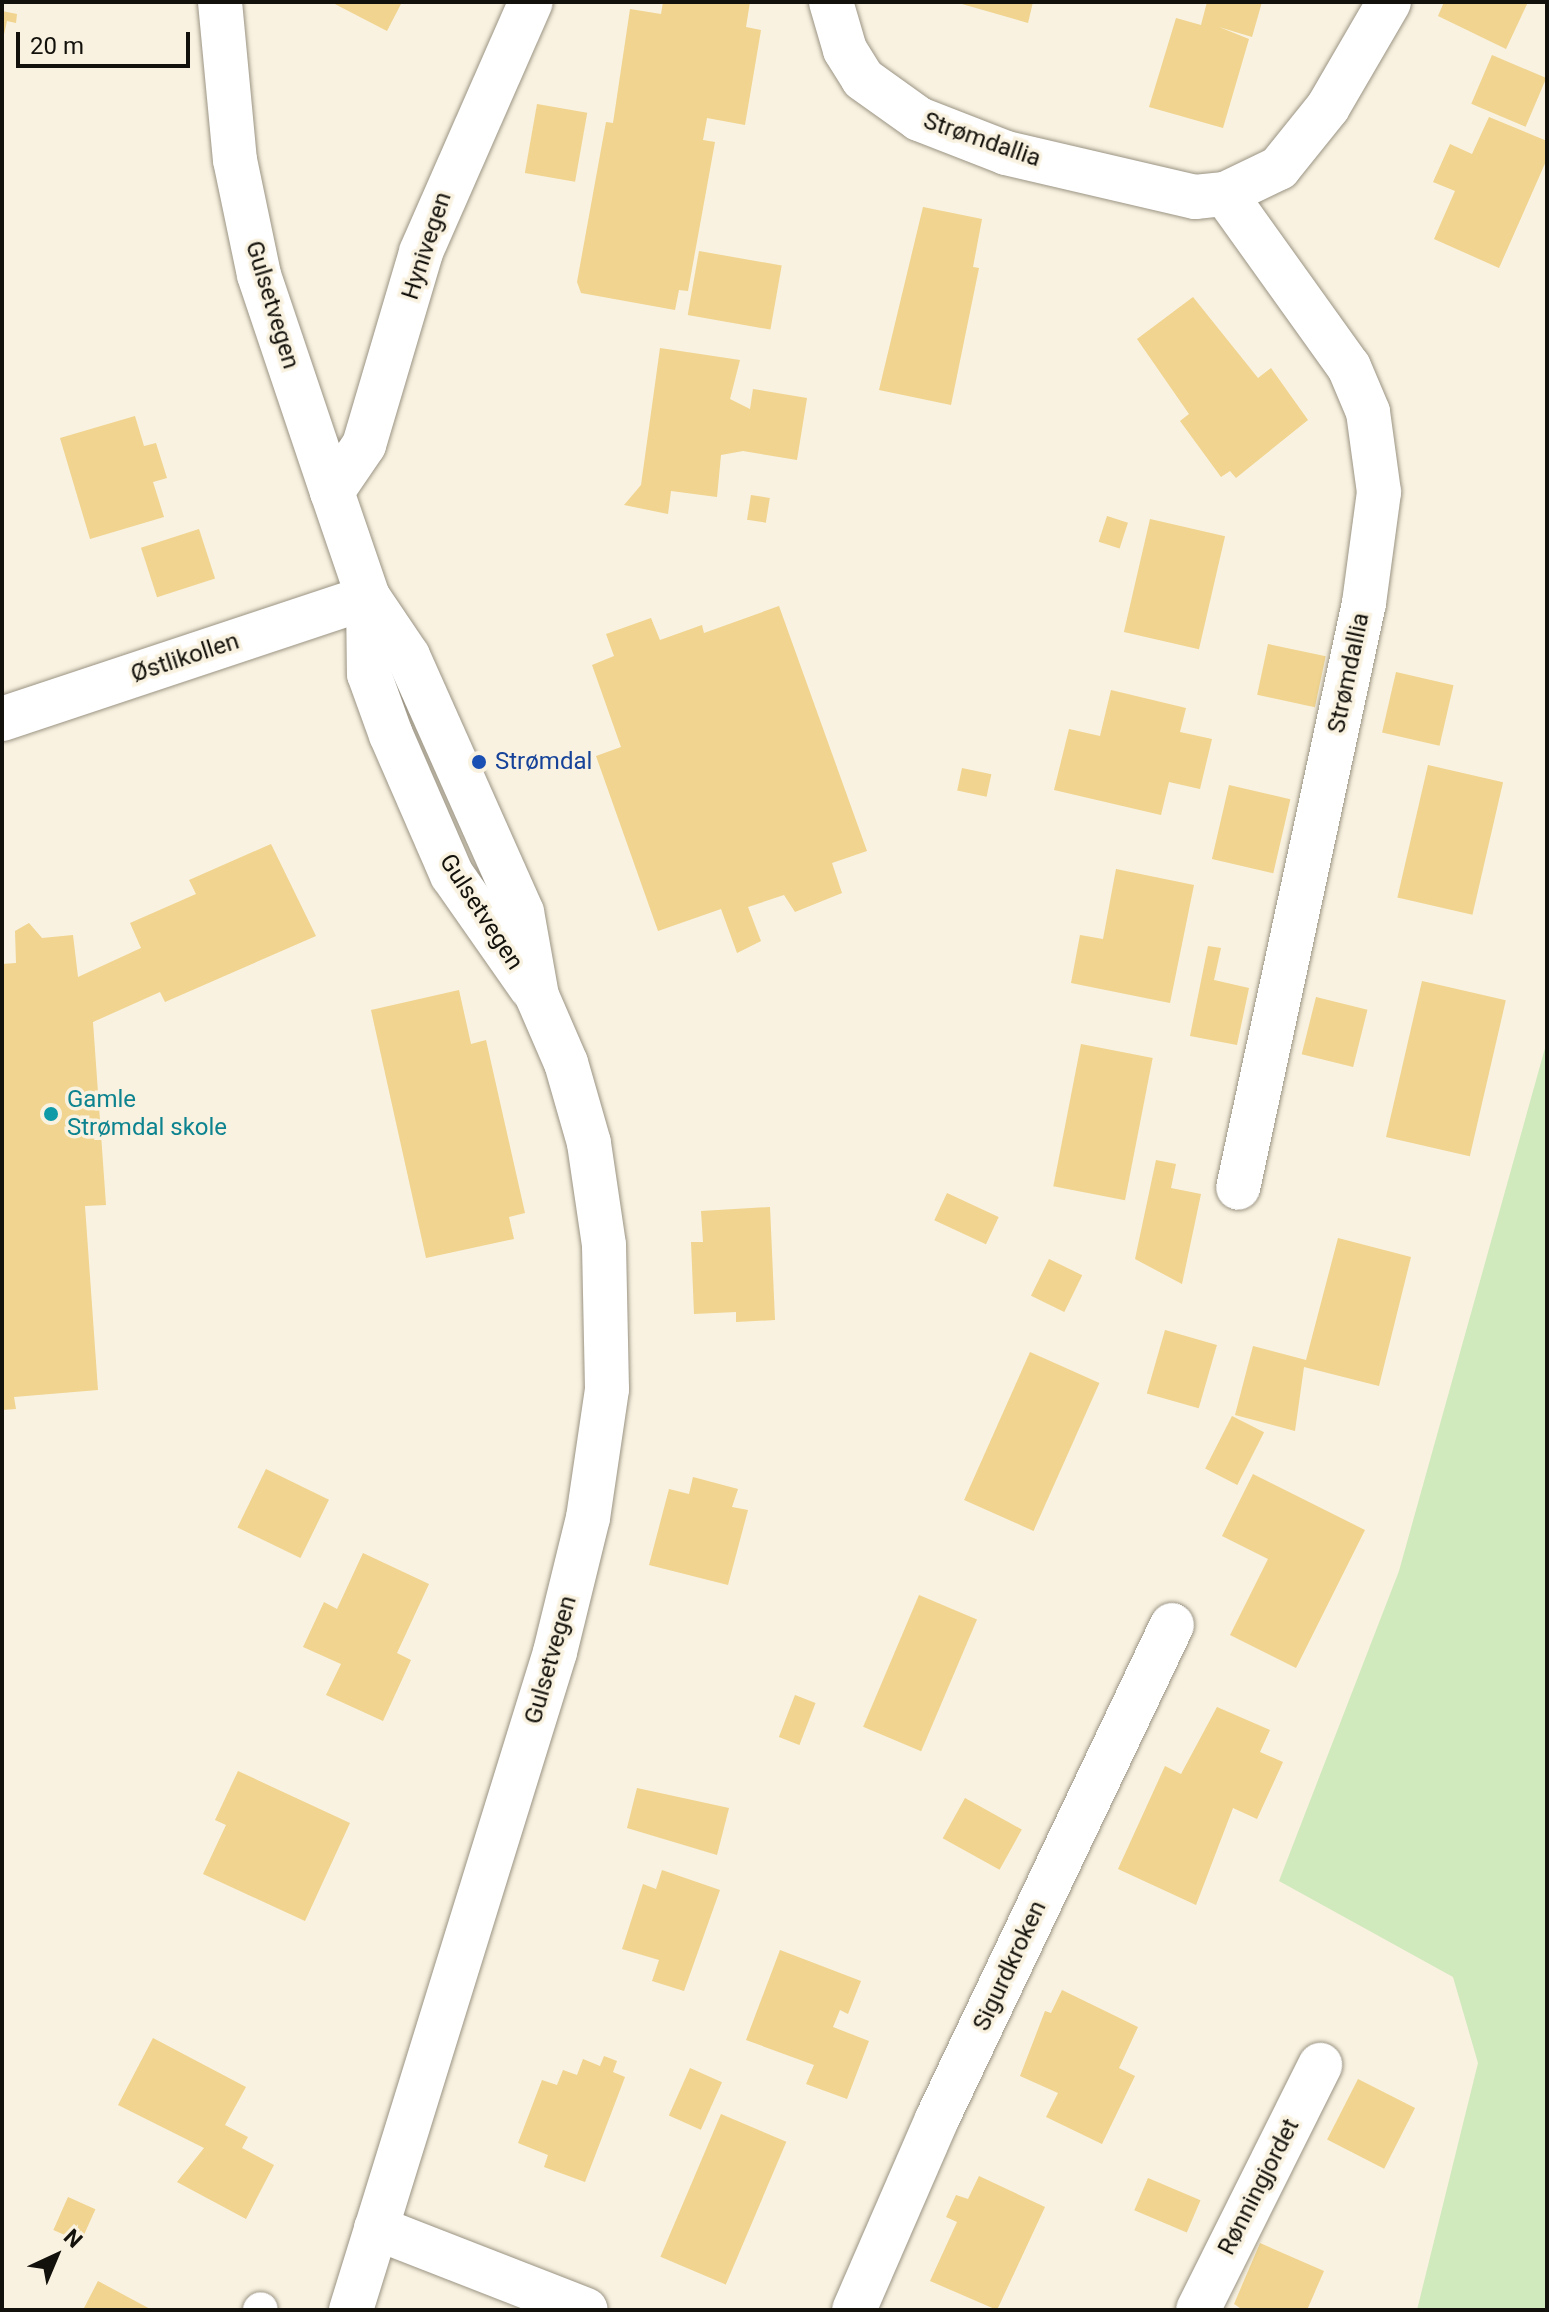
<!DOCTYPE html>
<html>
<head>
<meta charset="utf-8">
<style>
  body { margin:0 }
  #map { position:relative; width:1549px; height:2312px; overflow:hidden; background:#f9f2e0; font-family:Roboto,sans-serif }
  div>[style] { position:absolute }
  .green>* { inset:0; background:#d0e9bd }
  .building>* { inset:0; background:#f0d48f; transform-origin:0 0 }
  .roads { filter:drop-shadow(0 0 2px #9b9484) drop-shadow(0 0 2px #9b9484) }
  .service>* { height:34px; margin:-17px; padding:0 17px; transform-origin:17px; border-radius:17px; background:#fff }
  .minor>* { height:44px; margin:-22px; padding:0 22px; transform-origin:22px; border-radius:22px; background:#fff }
  .tertiary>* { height:44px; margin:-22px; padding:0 22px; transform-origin:22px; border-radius:22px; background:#fff }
  .secondary>* { height:44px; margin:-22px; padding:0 22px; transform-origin:22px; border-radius:22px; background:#fff }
  .dots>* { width:22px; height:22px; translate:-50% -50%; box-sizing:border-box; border:4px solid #f9f2e0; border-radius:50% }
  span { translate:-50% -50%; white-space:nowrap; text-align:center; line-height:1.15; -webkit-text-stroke:7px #f9f2e0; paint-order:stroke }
  .street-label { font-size:24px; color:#13110b }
  .transit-label { font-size:24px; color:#164399 }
  .left { translate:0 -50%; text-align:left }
  .culture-label { font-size:24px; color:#0d838f }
  .frame { position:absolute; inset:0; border:4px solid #13110b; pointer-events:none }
  .north { position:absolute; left:16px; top:2216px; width:80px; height:80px; -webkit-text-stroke:6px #f9f2e0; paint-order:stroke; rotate:44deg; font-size:22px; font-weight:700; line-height:32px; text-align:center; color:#13110b }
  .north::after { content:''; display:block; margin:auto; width:28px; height:36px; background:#13110b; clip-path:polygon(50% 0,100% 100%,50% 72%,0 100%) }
  .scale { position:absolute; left:16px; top:32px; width:174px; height:36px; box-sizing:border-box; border:4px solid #13110b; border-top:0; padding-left:10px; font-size:24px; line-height:28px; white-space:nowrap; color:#13110b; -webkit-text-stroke:6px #f9f2e0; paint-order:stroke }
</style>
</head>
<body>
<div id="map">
  <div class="green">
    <div style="clip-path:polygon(1547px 1041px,1547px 2310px,1417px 2310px,1478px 2063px,1453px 1977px,1279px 1881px,1399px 1571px)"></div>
  </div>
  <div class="building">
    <div style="clip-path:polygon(331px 2px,402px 2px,387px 31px)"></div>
    <div style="clip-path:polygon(663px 2px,750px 2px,746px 27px,761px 30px,745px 125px,707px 118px,703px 140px,715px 142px,688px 291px,679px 290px,675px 310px,581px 293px,577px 282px,606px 122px,613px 123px,630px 9px,661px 14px)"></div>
    <div style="clip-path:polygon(955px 2px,1033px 2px,1028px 23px)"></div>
    <div style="clip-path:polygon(1207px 2px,1262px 2px,1252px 37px,1219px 27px,1249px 39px,1223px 128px,1149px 107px,1176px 18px,1201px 25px)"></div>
    <div style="clip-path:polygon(1444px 2px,1528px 2px,1506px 49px,1438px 16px)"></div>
    <div style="clip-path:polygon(2px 11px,17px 14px,16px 23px,7px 21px,3px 39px)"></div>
    <div style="left:1492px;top:55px;width:59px;height:53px;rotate:23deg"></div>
    <div style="left:537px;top:104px;width:51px;height:70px;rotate:10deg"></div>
    <div style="clip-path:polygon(1489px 117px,1547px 141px,1547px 159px,1499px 268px,1434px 239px,1455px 191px,1433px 182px,1450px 144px,1472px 154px)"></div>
    <div style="clip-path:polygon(923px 207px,982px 219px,973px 267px,979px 268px,951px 405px,879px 390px)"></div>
    <div style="left:699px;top:251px;width:84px;height:65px;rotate:10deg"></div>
    <div style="clip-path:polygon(1193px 297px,1258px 378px,1271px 368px,1308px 420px,1236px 478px,1230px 471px,1221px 477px,1180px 421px,1189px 414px,1137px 339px)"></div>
    <div style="clip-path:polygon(660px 348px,740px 360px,730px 399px,750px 409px,753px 389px,807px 398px,797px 460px,743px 451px,721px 455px,717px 497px,671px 491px,668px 514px,624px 505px,641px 485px)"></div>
    <div style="clip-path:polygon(135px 416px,144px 446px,156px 443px,167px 478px,153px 482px,164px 517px,90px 539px,60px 438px)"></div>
    <div style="left:751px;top:495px;width:19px;height:25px;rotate:9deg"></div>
    <div style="left:1107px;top:516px;width:22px;height:27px;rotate:18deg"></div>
    <div style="left:1150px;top:519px;width:77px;height:116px;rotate:13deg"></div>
    <div style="left:199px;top:529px;width:52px;height:61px;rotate:72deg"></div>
    <div style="clip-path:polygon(779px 606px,867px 851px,832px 863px,842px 893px,795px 912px,784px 895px,748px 907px,761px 941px,737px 953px,721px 909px,658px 931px,596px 756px,621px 747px,592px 665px,614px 656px,606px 634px,651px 618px,660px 640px,702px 625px,704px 633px)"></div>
    <div style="left:1268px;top:644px;width:59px;height:52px;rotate:12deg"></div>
    <div style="left:1396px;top:672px;width:59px;height:62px;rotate:13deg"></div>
    <div style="clip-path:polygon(1111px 690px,1186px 708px,1180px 732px,1212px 739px,1200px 789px,1169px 782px,1161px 815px,1054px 790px,1069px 729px,1100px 736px)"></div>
    <div style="left:1428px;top:765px;width:77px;height:136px;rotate:13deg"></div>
    <div style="left:962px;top:768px;width:30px;height:23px;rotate:12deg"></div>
    <div style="left:1229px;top:785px;width:63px;height:76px;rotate:13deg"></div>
    <div style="clip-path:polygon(271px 844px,316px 936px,165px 1002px,160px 992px,93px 1022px,106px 1205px,85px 1206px,98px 1390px,14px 1397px,16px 1409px,2px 1410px,2px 964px,16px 963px,15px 931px,29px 923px,42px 938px,73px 935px,78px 977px,141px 948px,130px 923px,196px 894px,189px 880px)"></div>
    <div style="clip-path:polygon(1116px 869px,1194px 885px,1170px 1003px,1071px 983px,1080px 935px,1103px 939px)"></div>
    <div style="clip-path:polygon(1208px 946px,1221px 948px,1214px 980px,1249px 988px,1237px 1045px,1190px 1036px)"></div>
    <div style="left:1422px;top:981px;width:86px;height:160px;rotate:13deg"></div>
    <div style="clip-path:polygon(459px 990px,471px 1044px,486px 1040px,525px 1213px,509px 1217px,514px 1239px,426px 1258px,371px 1010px)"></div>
    <div style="left:1316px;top:997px;width:53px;height:59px;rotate:14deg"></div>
    <div style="left:1081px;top:1044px;width:73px;height:145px;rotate:11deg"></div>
    <div style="clip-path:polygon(1156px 1160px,1176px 1164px,1171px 1188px,1201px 1194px,1182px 1284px,1135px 1259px)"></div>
    <div style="left:947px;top:1193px;width:57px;height:30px;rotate:25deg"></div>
    <div style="clip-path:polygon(770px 1207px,775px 1320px,736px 1322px,736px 1312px,694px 1314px,691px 1242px,703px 1242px,701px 1211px)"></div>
    <div style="clip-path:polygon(1338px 1238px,1411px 1257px,1379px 1386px,1304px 1367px,1295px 1431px,1235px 1415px,1253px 1346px,1306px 1360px)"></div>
    <div style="left:1049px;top:1259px;width:37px;height:41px;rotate:26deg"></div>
    <div style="left:1165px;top:1330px;width:54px;height:66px;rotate:16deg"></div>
    <div style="left:1030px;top:1352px;width:76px;height:162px;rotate:24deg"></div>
    <div style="left:1232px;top:1416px;width:36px;height:59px;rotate:27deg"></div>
    <div style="left:266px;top:1469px;width:70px;height:65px;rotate:26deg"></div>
    <div style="clip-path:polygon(1253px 1474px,1365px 1530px,1296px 1668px,1230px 1635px,1268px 1559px,1222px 1536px)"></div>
    <div style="clip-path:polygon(693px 1477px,738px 1489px,732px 1507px,748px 1510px,728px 1585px,649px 1565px,669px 1489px,689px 1494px)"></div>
    <div style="clip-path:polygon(363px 1553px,429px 1584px,397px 1653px,411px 1660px,383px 1721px,326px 1695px,341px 1664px,303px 1647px,324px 1602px,337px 1609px)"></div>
    <div style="left:919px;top:1595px;width:63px;height:143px;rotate:23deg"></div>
    <div style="left:795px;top:1695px;width:22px;height:45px;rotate:21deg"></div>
    <div style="clip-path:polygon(1217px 1707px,1270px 1730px,1260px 1752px,1283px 1762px,1257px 1819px,1233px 1808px,1196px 1905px,1118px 1869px,1165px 1766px,1181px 1774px)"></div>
    <div style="clip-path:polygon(238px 1771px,350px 1823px,305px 1921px,203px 1874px,226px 1825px,215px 1820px)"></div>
    <div style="clip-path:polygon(637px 1788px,729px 1808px,717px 1855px,627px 1828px)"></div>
    <div style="left:965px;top:1798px;width:65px;height:46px;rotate:29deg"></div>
    <div style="clip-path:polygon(662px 1870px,720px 1890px,684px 1991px,652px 1981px,659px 1960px,622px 1949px,643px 1884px,656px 1889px)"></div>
    <div style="clip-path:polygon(780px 1950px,861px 1981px,848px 2014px,840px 2010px,833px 2027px,869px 2041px,847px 2099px,806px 2084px,814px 2065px,746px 2040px)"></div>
    <div style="clip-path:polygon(1062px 1990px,1138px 2027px,1119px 2068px,1135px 2076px,1102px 2144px,1046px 2117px,1058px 2093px,1020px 2076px,1045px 2011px,1051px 2013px)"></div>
    <div style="clip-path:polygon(153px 2038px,246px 2087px,225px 2125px,248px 2137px,242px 2148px,274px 2165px,246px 2219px,177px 2182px,204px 2148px,118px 2105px)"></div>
    <div style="clip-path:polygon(604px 2056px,617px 2061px,613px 2072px,625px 2077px,585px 2182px,544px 2167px,548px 2155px,518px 2143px,542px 2080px,557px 2085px,563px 2070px,577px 2075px,583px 2059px,600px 2066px)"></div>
    <div style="left:690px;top:2068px;width:35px;height:52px;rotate:24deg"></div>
    <div style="left:1358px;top:2079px;width:64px;height:68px;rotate:27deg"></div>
    <div style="left:721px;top:2114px;width:71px;height:155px;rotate:23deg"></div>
    <div style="clip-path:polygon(979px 2176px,1045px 2207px,997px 2310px,930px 2281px,957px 2222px,946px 2217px,956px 2195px,968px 2199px)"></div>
    <div style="left:1148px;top:2178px;width:57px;height:35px;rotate:23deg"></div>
    <div style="left:68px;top:2197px;width:30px;height:36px;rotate:24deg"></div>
    <div style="clip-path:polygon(1260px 2243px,1324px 2271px,1307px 2310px,1243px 2310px,1234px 2304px)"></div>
    <div style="clip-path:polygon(98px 2281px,152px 2310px,83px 2310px)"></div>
  </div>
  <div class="roads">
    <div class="service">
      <div style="left:260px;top:2310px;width:1px;rotate:-45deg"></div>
    </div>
    <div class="minor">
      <div style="left:831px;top:2px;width:50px;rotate:73.7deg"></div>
      <div style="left:845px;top:50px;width:34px;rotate:58deg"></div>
      <div style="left:863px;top:79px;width:69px;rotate:35.5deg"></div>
      <div style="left:919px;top:119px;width:93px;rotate:21.3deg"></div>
      <div style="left:1006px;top:153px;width:194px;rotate:13.1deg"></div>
      <div style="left:1195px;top:197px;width:30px;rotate:-6deg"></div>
      <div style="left:1225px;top:194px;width:60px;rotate:-25.7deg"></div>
      <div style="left:1279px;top:168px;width:78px;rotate:-51.2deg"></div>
      <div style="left:1328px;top:107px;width:121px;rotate:-59.8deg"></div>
      <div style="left:1225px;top:194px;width:213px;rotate:54.4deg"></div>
      <div style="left:1349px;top:367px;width:49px;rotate:67.1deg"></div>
      <div style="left:1368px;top:412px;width:81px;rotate:82.2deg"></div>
      <div style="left:1379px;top:492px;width:112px;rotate:97.7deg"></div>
      <div style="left:1364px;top:603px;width:598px;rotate:102.15deg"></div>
      <div style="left:2px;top:719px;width:386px;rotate:-18.4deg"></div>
      <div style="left:376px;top:2228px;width:225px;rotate:21.3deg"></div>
      <div style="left:854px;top:2310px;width:208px;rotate:-66.5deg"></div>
      <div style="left:937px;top:2119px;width:547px;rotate:-64.56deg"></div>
      <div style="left:1198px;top:2310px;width:274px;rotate:-63.5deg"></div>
    </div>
    <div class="tertiary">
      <div style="left:220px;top:2px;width:159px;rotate:84.6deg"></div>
      <div style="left:235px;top:160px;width:117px;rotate:78.2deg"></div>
      <div style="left:259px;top:275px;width:229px;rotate:71.4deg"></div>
    </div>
    <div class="secondary">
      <div style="left:368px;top:597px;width:77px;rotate:89.3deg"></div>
      <div style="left:369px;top:674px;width:65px;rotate:70.2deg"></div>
      <div style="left:391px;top:735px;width:153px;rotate:66.5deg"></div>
      <div style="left:452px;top:875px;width:138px;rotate:55deg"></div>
      <div style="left:351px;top:2310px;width:689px;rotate:-72.77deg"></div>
      <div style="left:555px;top:1652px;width:138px;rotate:-76.2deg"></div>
      <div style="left:588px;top:1518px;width:130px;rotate:-81.6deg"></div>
      <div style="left:607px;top:1389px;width:144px;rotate:-91.2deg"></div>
      <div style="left:604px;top:1245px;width:103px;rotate:-98.4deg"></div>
      <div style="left:589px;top:1143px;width:83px;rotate:-106deg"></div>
      <div style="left:566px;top:1063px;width:73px;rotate:-113.4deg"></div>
      <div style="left:537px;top:996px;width:85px;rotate:-100.1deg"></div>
      <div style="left:522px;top:912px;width:280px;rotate:-114deg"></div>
      <div style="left:408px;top:656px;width:71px;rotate:-124.1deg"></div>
      <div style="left:368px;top:597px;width:111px;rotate:-108.9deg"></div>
      <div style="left:332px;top:492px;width:57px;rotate:-55.8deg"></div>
      <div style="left:364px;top:445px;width:201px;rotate:-73.5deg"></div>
      <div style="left:421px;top:252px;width:273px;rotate:-66.3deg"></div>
    </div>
  </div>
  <div class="dots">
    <div style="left:479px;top:762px;background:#1a4fb4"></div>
    <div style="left:51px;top:1114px;background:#0f9aa8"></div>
  </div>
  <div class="street-label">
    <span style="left:982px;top:140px;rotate:19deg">Strømdallia</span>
    <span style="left:427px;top:246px;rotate:-72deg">Hynivegen</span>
    <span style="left:272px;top:305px;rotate:73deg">Gulsetvegen</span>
    <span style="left:185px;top:658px;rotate:-18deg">Østlikollen</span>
    <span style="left:1349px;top:673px;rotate:-78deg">Strømdallia</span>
    <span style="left:481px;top:912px;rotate:57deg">Gulsetvegen</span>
    <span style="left:551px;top:1660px;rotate:-74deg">Gulsetvegen</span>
    <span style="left:1010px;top:1966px;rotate:-65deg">Sigurdkroken</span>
    <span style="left:1259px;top:2187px;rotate:-63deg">Rønningjordet</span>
  </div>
  <div class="transit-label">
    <span class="left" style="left:495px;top:762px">Strømdal</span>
  </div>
  <div class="culture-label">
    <span class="left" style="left:67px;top:1114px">Gamle<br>Strømdal skole</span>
  </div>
  <div class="frame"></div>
  <div class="north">N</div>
  <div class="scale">20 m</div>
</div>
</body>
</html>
